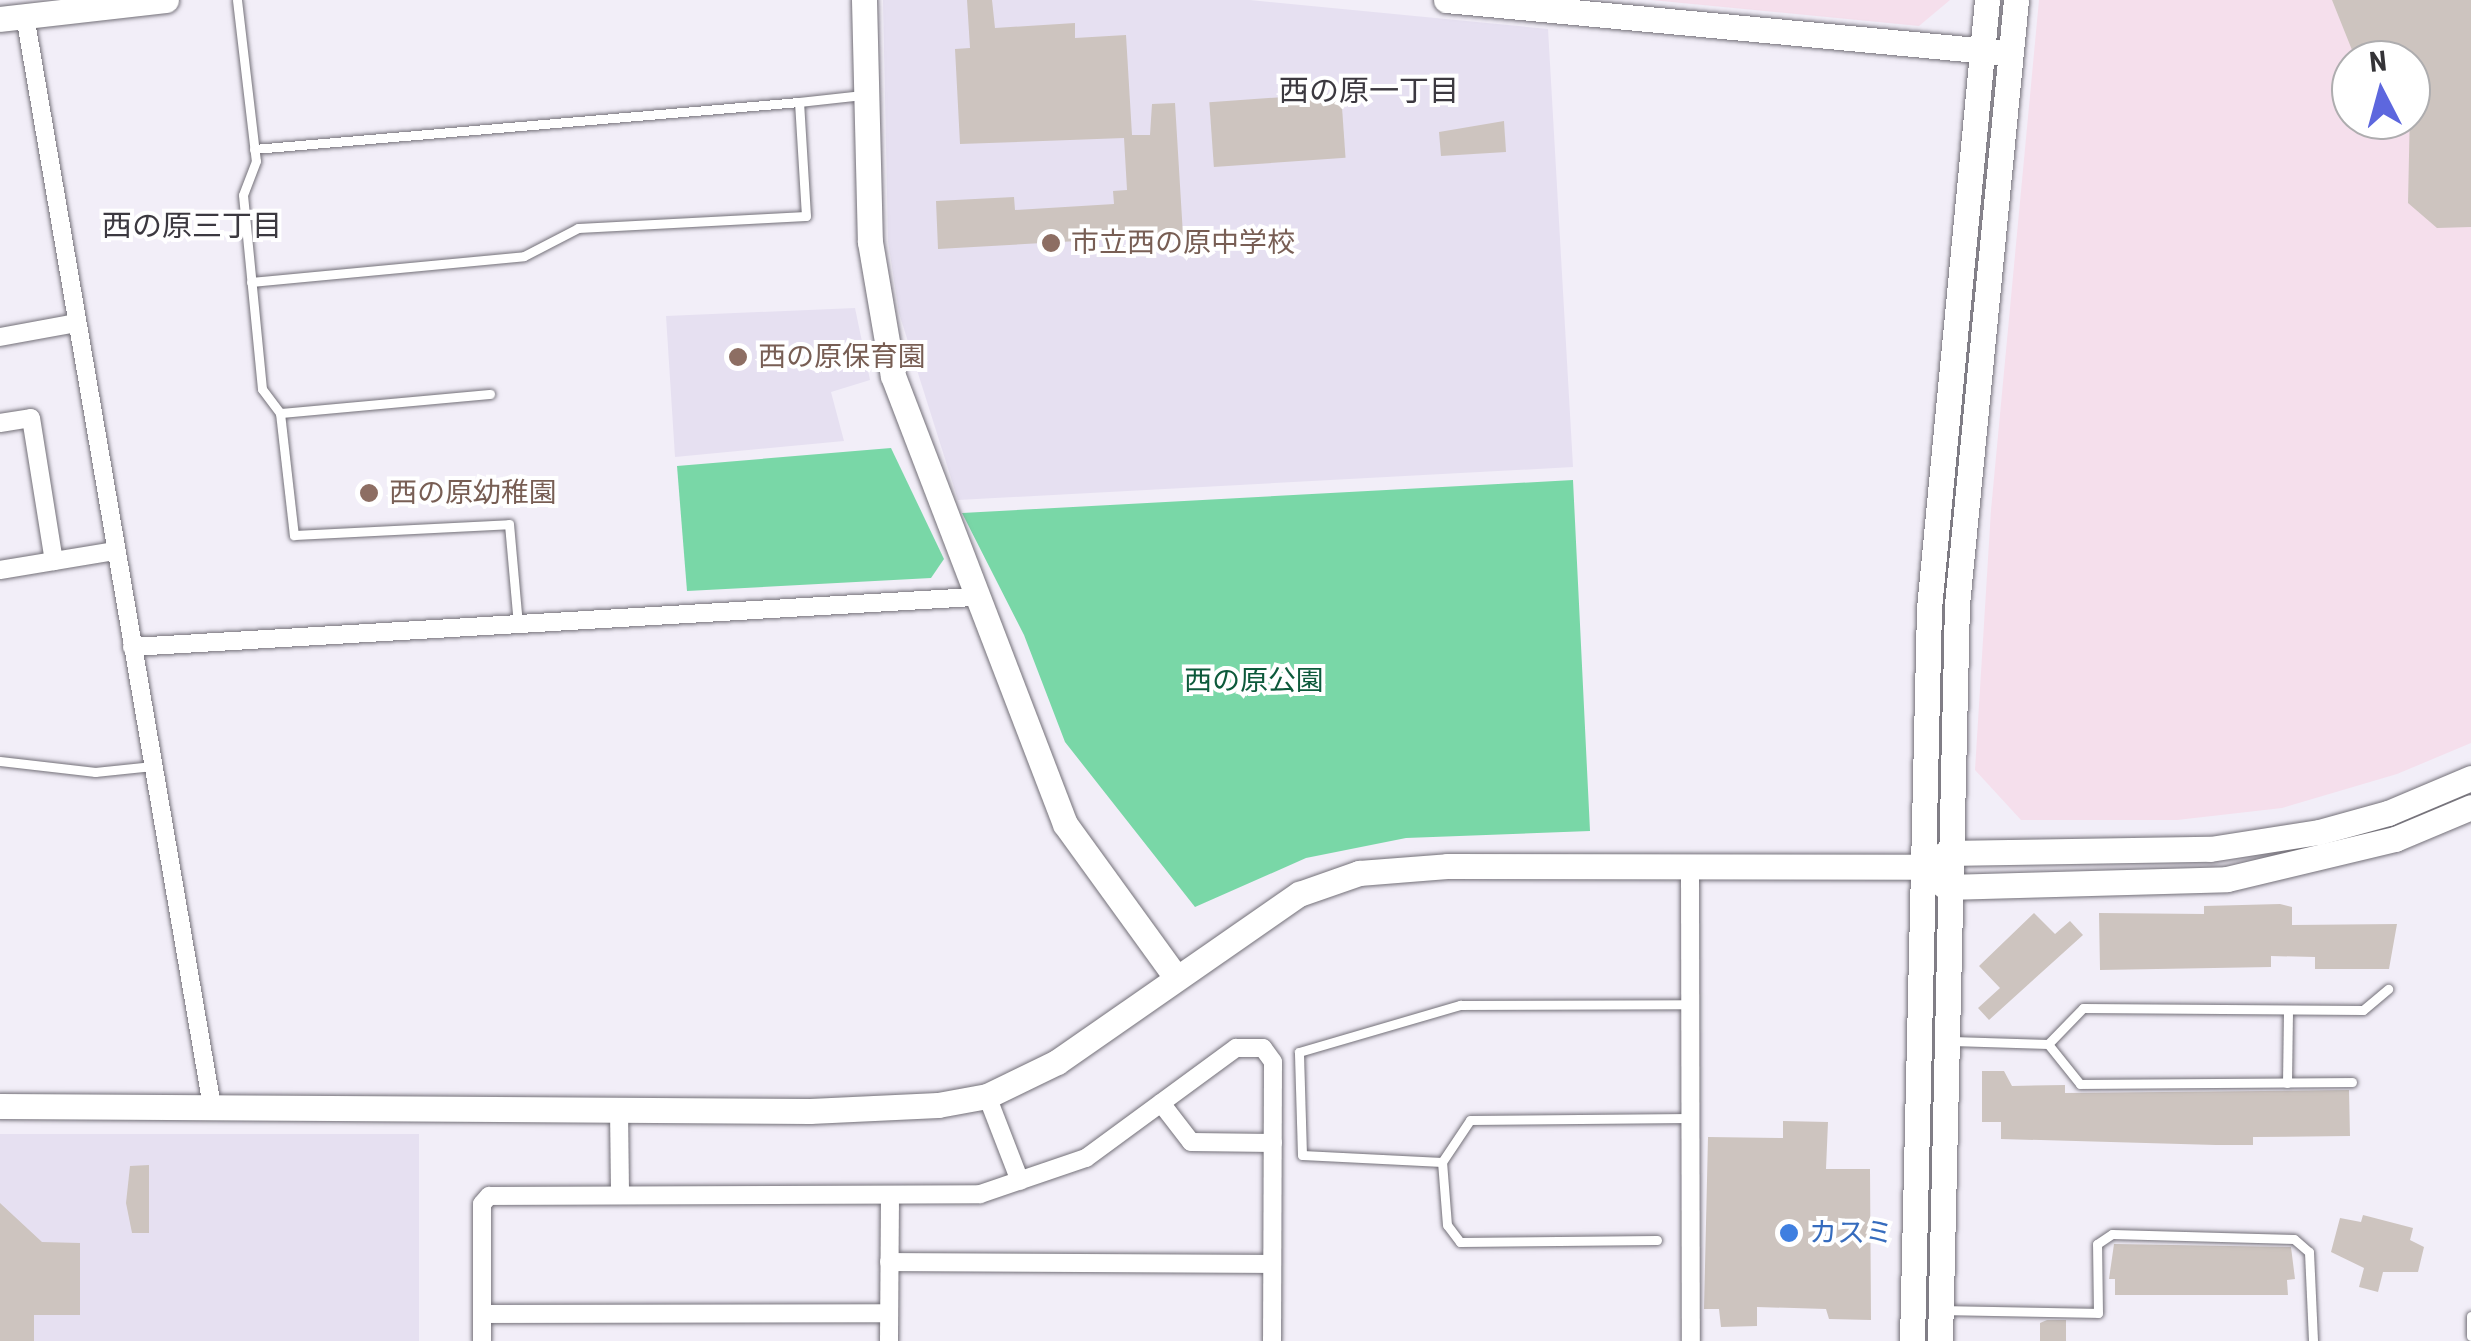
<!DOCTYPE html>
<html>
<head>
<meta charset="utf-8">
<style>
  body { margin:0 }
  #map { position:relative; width:2471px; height:1341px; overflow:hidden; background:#f2eef8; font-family:"Roboto Condensed","Noto Sans JP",sans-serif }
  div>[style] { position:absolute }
  .commercial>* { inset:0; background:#f5dfec }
  .built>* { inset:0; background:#e6e0f1; transform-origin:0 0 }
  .green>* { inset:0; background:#79d7a7 }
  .building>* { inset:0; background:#cdc4bf; transform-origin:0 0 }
  .roads { filter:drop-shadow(0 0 2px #737078) drop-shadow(0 0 2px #737078) }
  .lane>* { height:9px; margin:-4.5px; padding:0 4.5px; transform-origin:4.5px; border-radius:4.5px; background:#fff }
  .street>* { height:18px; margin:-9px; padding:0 9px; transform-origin:9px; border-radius:9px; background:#fff }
  .secondary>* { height:25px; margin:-12.5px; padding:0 12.5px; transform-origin:12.5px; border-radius:12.5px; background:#fff }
  .dots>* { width:28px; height:28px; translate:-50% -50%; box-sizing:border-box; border:5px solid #fff; border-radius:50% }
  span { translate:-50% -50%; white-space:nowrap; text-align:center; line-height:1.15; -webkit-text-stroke:8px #fff; paint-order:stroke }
  .education-label { font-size:28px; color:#785e54 }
  .left { translate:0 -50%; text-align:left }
  .park-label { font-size:28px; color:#0d5a3b }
  .shop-label { font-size:28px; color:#366cbe }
  .neighbourhood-label { font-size:30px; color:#3c3940 }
  .north { position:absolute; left:2331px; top:40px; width:100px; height:100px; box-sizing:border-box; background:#fff; border:2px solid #aeadaf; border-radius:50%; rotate:354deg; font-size:28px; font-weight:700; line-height:40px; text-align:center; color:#343337 }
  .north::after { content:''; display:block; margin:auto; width:35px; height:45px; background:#5d67de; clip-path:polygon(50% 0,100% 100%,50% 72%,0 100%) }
</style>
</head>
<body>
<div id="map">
  <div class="commercial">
    <div style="clip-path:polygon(1651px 0,1950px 0,1919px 26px)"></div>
    <div style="clip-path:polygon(evenodd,2039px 0,2471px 0,2471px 743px,2397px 774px,2282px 808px,2177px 820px,2021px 820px,1975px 770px,1991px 510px,2039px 0,2351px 60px,2411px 60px,2411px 120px,2351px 120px,2351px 60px)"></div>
  </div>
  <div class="built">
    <div style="clip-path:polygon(883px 0,1250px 0,1548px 29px,1573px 467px,958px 500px,899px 313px,888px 241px)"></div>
    <div style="clip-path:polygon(855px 308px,870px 380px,831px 392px,844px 441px,675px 457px,666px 316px)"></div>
    <div style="left:0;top:1134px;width:419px;height:207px"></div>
  </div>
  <div class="green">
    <div style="clip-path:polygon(891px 448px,944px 559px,931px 578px,687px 591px,677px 466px)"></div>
    <div style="clip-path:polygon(1573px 480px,1590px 831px,1406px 838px,1306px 858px,1195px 907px,1065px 742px,1024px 635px,962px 513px)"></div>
  </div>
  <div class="building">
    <div style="clip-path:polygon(967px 0,992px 0,995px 28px,1075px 23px,1075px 38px,1126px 35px,1132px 135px,1150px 135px,1152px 104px,1175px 103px,1183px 235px,938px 249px,936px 201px,1014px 197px,1015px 210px,1114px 204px,1113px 191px,1127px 190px,1124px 138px,960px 144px,955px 49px,970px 48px)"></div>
    <div style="clip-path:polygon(2332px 0,2471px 0,2471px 227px,2437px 228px,2408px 203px,2411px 60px,2356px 60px)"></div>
    <div style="left:1341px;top:93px;width:65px;height:132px;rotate:86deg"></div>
    <div style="clip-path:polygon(1504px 121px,1506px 152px,1441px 156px,1439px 132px)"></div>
    <div style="clip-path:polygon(2280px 904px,2292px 907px,2292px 925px,2397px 924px,2389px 969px,2315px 969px,2315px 957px,2271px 956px,2271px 967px,2100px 970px,2099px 913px,2204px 914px,2204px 906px)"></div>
    <div style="clip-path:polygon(2034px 913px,2055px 934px,2070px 921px,2083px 935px,1989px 1020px,1978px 1008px,2000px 988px,1979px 966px)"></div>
    <div style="clip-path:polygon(1982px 1071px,2004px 1071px,2012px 1086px,2065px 1085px,2065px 1093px,2349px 1090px,2350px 1136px,2253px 1137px,2253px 1145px,2216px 1145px,2001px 1139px,2001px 1122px,1982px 1122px)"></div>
    <div style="clip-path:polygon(1783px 1121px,1828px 1122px,1826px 1169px,1870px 1169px,1871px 1320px,1829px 1319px,1826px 1309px,1757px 1307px,1757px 1326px,1721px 1327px,1719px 1309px,1704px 1309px,1708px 1137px,1783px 1138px)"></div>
    <div style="clip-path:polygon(149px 1165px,149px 1233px,132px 1233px,126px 1203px,130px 1166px)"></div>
    <div style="clip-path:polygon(0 1203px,42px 1242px,80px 1243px,80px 1315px,34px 1315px,34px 1341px,0 1341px)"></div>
    <div style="clip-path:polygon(2363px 1215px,2413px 1228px,2410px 1240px,2424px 1247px,2418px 1272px,2383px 1272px,2378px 1292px,2359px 1287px,2364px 1268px,2331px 1252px,2340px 1218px,2361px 1222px)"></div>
    <div style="clip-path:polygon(2114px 1244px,2291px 1247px,2295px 1279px,2287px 1280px,2288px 1295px,2115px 1295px,2115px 1279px,2109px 1279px)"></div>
    <div style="clip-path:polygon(2047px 1320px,2066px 1320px,2066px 1341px,2040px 1341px,2040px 1323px)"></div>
  </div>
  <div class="roads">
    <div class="lane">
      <div style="left:237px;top:0;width:162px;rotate:83.3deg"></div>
      <div style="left:256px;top:161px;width:36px;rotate:111deg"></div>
      <div style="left:243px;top:195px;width:195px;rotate:84.4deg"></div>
      <div style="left:262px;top:389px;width:30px;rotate:53deg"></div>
      <div style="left:280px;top:413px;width:123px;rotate:83.5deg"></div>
      <div style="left:294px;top:535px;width:215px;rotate:-2.9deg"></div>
      <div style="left:509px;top:524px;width:100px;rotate:84.9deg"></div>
      <div style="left:254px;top:149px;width:547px;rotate:-4.93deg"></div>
      <div style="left:251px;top:282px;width:274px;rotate:-5.4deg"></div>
      <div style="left:524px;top:256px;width:61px;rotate:-27.4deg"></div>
      <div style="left:578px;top:228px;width:228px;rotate:-3deg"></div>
      <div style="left:806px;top:216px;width:114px;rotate:-93.5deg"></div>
      <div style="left:799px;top:102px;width:64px;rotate:-6.2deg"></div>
      <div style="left:280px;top:413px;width:211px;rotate:-5.2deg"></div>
      <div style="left:0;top:761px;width:96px;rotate:6.6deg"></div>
      <div style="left:95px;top:772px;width:58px;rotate:-5.9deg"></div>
      <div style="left:1952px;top:1041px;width:96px;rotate:1.8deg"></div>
      <div style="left:2048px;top:1044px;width:51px;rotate:51.3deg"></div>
      <div style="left:2080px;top:1084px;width:272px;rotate:-0.4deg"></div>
      <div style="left:2048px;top:1044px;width:50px;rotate:-45.8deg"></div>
      <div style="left:2083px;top:1008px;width:280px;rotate:0.4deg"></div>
      <div style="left:2363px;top:1010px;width:33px;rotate:-40deg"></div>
      <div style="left:2287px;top:1083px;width:73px;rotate:-89.2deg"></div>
      <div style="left:1442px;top:1162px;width:50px;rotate:-56.3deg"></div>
      <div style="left:1470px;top:1120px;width:220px;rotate:-0.5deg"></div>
      <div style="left:1657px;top:1240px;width:197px;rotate:179.4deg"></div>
      <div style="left:1460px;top:1242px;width:21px;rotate:-127deg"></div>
      <div style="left:1447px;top:1225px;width:63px;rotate:-94.5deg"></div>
      <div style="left:1442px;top:1162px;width:140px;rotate:-177.1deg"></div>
      <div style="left:1302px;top:1155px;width:103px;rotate:-91.7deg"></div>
      <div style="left:1299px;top:1052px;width:168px;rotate:-16.3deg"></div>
      <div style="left:1460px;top:1005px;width:230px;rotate:-0.2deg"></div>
      <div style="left:1943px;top:1310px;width:155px;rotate:1.1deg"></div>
      <div style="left:2098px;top:1313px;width:69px;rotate:-90.8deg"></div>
      <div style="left:2097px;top:1244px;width:18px;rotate:-34deg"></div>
      <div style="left:2112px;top:1234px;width:182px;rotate:1.6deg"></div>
      <div style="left:2294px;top:1239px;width:20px;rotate:41deg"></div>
      <div style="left:2309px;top:1252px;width:89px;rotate:87.4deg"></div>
      <div style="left:2471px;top:1316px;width:20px;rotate:90deg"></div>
    </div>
    <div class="street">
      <div style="left:25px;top:16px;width:1107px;rotate:80.27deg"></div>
      <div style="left:0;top:337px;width:77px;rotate:-10.4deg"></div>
      <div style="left:0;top:423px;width:31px;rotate:-9deg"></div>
      <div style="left:31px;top:418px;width:145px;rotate:80.9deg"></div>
      <div style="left:0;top:570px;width:117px;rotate:-9.4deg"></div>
      <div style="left:132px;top:647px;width:843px;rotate:-3.4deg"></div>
      <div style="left:1690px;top:867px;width:474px;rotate:89.9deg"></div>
      <div style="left:987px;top:1096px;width:91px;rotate:68.8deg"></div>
      <div style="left:1161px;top:1103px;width:49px;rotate:52.4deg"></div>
      <div style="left:1191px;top:1142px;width:82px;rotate:0.7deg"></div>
      <div style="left:619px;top:1109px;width:84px;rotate:89.3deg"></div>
      <div style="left:889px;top:1262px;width:383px;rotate:0.3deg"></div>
      <div style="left:482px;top:1314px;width:407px;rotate:-0.1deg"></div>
      <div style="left:482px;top:1341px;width:137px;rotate:-90deg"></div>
      <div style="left:482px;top:1204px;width:11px;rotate:-49deg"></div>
      <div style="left:489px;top:1196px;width:491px;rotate:-0.2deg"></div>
      <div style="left:980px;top:1194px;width:112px;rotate:-18.8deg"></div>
      <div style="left:1086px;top:1158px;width:186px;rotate:-36.3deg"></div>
      <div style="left:1236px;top:1048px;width:27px"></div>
      <div style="left:1263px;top:1048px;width:17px;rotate:54deg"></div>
      <div style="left:1273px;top:1062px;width:279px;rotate:90.2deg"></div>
      <div style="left:889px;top:1341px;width:146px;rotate:-89.6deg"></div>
    </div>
    <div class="secondary">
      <div style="left:864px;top:0;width:242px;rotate:88.6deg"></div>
      <div style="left:870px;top:242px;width:136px;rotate:80.3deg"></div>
      <div style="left:893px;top:376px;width:480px;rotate:69deg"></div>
      <div style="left:1065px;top:824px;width:188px;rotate:54.1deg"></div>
      <div style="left:1446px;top:0;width:554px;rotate:5.38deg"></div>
      <div style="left:0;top:19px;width:167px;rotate:-6.5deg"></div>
      <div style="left:1935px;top:879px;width:14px;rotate:36deg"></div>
      <div style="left:1946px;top:887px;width:281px;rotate:-1.6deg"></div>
      <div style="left:2227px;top:879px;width:173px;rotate:-13.4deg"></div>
      <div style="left:2395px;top:839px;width:82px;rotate:-22.8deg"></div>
      <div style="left:0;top:1106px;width:810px;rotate:0.35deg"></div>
      <div style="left:810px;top:1111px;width:128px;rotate:-2.7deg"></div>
      <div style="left:938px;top:1105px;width:50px;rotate:-10.4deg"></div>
      <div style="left:987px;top:1096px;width:78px;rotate:-25.9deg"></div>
      <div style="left:1057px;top:1062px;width:295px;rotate:-34.8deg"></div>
      <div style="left:1299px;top:894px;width:64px;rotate:-19.3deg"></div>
      <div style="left:1359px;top:873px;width:88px;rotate:-4.5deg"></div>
      <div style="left:1447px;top:866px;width:472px;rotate:0.1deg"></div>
      <div style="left:1919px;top:867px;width:31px;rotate:-27deg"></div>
      <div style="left:1947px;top:853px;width:263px;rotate:-0.9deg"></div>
      <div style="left:2210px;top:849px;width:110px;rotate:-8.9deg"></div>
      <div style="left:2319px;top:832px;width:72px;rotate:-15.4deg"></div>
      <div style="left:2388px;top:813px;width:90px;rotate:-22.9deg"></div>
      <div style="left:1912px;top:1341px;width:733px;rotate:-88.67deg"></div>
      <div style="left:1929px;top:608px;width:611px;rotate:-84.55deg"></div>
      <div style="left:1940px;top:1341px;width:737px;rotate:-88.68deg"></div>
      <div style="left:1957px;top:604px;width:607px;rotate:-84.42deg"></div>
    </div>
  </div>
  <div class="dots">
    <div style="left:1051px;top:243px;background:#8d6e63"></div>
    <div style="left:738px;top:357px;background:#8d6e63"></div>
    <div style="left:369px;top:493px;background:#8d6e63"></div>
    <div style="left:1789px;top:1233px;background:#3f7fe0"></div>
  </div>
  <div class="education-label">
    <span class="left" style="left:1071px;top:243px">市立西の原中学校</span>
    <span class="left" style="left:758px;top:357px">西の原保育園</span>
    <span class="left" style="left:389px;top:493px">西の原幼稚園</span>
  </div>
  <div class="park-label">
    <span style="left:1254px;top:681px">西の原公園</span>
  </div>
  <div class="shop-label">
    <span class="left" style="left:1809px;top:1233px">カスミ</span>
  </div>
  <div class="neighbourhood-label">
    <span style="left:1369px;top:91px">西の原一丁目</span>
    <span style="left:192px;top:226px">西の原三丁目</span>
  </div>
  <div class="north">N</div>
</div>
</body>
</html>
